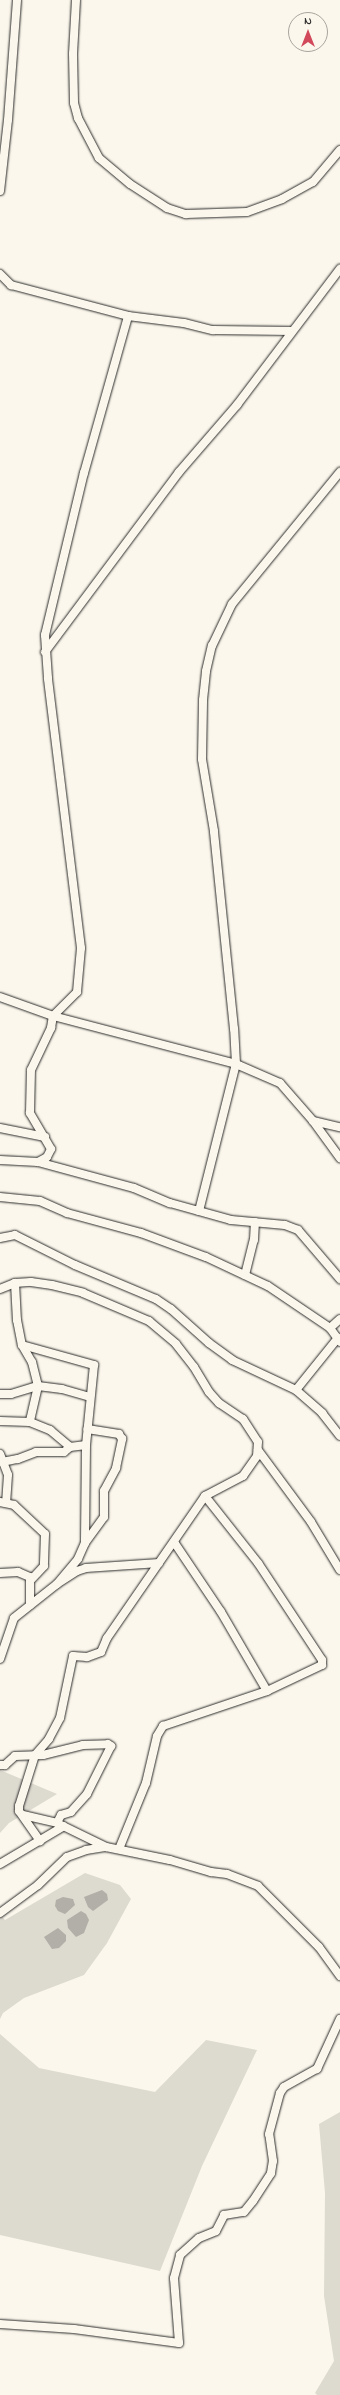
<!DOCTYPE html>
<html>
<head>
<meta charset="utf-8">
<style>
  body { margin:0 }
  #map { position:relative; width:340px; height:2395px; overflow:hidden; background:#fbf7ec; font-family:"Indie Flower",sans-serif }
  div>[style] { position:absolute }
  .green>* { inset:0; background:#dddad0 }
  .water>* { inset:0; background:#b1afa7 }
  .roads { filter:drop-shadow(0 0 1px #2b2b2b) drop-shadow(0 0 1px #2b2b2b) }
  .minor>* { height:8px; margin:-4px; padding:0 4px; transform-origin:4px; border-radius:4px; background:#fbf7ec }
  span { translate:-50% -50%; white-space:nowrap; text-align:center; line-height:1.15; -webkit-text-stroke:3px #fbf7ec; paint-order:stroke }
  .north { position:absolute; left:288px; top:12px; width:40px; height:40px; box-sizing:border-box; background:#fbf7ec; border:1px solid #a8a59f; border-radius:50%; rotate:0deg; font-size:11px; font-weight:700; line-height:16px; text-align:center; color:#2b2b2b }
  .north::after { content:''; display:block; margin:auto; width:14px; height:18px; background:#d1495b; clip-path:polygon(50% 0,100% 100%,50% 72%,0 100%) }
</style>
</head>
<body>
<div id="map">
  <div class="green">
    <div style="clip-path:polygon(0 1770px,57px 1794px,9px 1823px,0 1833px)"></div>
    <div style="clip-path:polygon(85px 1873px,120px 1885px,131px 1899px,107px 1943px,84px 1975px,24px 1998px,3px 2013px,0 2019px,0 1914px,5px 1920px)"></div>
    <div style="clip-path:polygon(0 2034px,39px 2068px,155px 2092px,206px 2040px,257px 2050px,202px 2166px,160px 2271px,0 2235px)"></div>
    <div style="clip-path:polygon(340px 2112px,340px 2395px,317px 2395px,315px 2393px,334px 2361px,324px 2296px,325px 2193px,319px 2124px)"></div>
  </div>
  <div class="water">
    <div style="clip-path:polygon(102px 1890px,107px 1894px,108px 1900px,93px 1911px,88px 1907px,84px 1897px)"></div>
    <div style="clip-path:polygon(63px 1897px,73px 1899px,75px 1905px,65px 1914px,58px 1911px,55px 1906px,56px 1900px)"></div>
    <div style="clip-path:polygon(81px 1911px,86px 1914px,89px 1920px,84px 1933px,76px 1937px,68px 1928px,67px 1920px)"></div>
    <div style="clip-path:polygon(58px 1928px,66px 1935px,66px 1941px,59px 1948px,52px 1949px,44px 1937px)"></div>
  </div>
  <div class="roads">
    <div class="minor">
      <div style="left:76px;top:0;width:54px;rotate:93.2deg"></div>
      <div style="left:73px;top:54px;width:49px;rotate:88.8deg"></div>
      <div style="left:74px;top:103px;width:16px;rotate:75deg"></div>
      <div style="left:78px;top:118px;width:45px;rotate:62.3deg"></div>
      <div style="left:99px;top:158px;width:40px;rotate:40deg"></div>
      <div style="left:130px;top:184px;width:44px;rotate:33deg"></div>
      <div style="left:167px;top:208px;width:20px;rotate:18deg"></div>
      <div style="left:186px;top:214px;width:61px;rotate:-1.9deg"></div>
      <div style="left:247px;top:212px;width:37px;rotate:-20deg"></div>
      <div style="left:282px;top:199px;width:35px;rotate:-29deg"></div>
      <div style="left:313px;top:182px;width:42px;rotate:-49.8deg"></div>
      <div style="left:0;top:191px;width:71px;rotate:-83.6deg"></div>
      <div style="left:8px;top:120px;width:120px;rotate:-85.7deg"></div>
      <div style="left:0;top:274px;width:16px;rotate:45deg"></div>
      <div style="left:11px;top:285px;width:121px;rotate:14.8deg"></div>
      <div style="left:128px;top:316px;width:56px;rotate:7.1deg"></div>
      <div style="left:184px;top:323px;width:30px;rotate:14deg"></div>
      <div style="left:213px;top:330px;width:79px;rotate:0.7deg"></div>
      <div style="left:45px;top:652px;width:224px;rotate:-53.3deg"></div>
      <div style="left:179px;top:472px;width:89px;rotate:-49.1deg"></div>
      <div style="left:237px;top:405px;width:171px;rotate:-52.9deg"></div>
      <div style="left:0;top:997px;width:56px;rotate:19.7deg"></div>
      <div style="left:53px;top:1016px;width:189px;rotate:14.7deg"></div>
      <div style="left:236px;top:1064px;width:48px;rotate:23.4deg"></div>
      <div style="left:280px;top:1083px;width:50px;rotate:49deg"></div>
      <div style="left:313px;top:1121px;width:46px;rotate:53.9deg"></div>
      <div style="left:313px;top:1121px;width:28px;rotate:13deg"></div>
      <div style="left:0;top:1128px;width:46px;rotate:11.3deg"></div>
      <div style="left:0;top:1160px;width:38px;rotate:3deg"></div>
      <div style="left:38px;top:1162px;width:99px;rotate:15.2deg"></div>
      <div style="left:134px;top:1188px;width:39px;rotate:23deg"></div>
      <div style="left:170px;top:1203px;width:63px;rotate:15.6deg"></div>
      <div style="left:231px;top:1220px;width:54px;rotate:5.3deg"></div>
      <div style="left:285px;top:1225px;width:14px;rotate:21deg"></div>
      <div style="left:298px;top:1230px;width:65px;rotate:49.4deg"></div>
      <div style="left:38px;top:1162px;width:10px;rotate:-29deg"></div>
      <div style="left:47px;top:1157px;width:9px;rotate:-63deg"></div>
      <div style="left:51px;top:1149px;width:42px;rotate:-120.3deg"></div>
      <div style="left:30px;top:1113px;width:43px;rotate:-88.7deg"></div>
      <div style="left:31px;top:1070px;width:47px;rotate:-64.5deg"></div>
      <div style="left:51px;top:1028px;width:12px;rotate:-81deg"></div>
      <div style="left:53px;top:1016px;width:34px;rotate:-45deg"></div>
      <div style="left:77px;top:992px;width:44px;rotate:-84.8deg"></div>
      <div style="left:81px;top:948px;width:272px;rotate:-97deg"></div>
      <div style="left:48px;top:678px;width:43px;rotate:-94deg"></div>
      <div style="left:45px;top:635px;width:167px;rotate:-76.5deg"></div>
      <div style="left:84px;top:473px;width:163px;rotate:-74.3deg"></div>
      <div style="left:0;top:1197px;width:40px;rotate:5.7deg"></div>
      <div style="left:40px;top:1201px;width:30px;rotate:24deg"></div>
      <div style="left:67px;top:1213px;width:77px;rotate:15.1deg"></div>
      <div style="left:141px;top:1233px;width:69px;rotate:20.3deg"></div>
      <div style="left:206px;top:1257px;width:68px;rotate:25.1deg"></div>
      <div style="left:268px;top:1286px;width:75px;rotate:34.1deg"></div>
      <div style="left:330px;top:1328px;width:17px;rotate:54deg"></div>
      <div style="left:199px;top:1211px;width:152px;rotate:-75.9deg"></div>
      <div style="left:236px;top:1064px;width:35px;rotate:-93deg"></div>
      <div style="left:234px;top:1029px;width:199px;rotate:-95.8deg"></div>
      <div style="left:214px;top:831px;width:73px;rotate:-99.5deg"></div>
      <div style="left:202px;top:759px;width:59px;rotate:-89deg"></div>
      <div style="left:203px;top:700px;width:29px;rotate:-84deg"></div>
      <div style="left:206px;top:671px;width:26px;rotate:-77deg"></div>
      <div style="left:212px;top:646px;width:47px;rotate:-64.5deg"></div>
      <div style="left:232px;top:604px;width:171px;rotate:-50.7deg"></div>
      <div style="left:0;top:1238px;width:15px;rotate:-11deg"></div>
      <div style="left:15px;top:1235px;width:67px;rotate:26.6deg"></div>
      <div style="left:75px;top:1265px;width:88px;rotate:22.8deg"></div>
      <div style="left:156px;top:1299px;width:18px;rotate:34deg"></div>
      <div style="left:171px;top:1309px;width:51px;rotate:41.8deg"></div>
      <div style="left:209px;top:1343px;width:29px;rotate:36deg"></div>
      <div style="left:232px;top:1360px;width:71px;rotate:25.1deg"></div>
      <div style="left:296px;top:1390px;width:35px;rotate:41deg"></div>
      <div style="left:322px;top:1413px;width:29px;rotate:52deg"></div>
      <div style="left:245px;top:1275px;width:36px;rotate:-76deg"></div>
      <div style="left:254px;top:1240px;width:18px;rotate:-87deg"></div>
      <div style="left:15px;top:1283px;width:37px;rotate:87deg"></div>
      <div style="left:17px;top:1320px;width:25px;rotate:79deg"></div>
      <div style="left:22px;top:1345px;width:20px;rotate:60deg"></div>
      <div style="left:32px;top:1362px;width:25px;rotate:76deg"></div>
      <div style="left:38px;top:1386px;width:37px;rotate:103deg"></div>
      <div style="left:0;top:1289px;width:16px;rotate:-22deg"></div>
      <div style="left:15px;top:1283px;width:16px;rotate:-4deg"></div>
      <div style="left:31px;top:1282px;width:21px;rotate:8deg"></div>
      <div style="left:52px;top:1285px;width:32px;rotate:14deg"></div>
      <div style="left:83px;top:1293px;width:72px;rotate:23deg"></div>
      <div style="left:149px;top:1321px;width:35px;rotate:40deg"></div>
      <div style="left:176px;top:1344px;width:29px;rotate:52deg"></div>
      <div style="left:194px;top:1367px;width:29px;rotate:59deg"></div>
      <div style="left:209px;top:1392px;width:15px;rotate:48deg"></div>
      <div style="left:219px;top:1403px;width:29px;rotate:34deg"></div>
      <div style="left:243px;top:1419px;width:27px;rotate:57deg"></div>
      <div style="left:258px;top:1442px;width:14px;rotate:94deg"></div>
      <div style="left:257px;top:1456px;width:24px;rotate:125deg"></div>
      <div style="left:243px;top:1476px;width:43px;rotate:152.2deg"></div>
      <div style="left:205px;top:1496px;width:173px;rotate:124.6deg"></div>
      <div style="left:107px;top:1638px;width:15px;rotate:113deg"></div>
      <div style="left:101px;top:1652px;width:15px;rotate:160deg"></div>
      <div style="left:87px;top:1657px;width:14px;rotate:-176deg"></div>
      <div style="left:73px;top:1656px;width:63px;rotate:101.8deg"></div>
      <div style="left:60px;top:1718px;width:24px;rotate:118deg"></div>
      <div style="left:49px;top:1739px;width:21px;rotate:131deg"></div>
      <div style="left:35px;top:1755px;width:53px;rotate:107.4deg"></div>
      <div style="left:19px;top:1806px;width:5px;rotate:90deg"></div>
      <div style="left:19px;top:1811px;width:37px;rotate:55deg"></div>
      <div style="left:330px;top:1328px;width:13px;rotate:-42deg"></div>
      <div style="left:22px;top:1345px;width:75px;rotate:15.5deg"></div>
      <div style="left:94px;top:1365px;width:80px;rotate:95.7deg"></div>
      <div style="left:86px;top:1445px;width:98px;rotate:90.6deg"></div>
      <div style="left:85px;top:1543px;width:17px;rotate:114deg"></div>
      <div style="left:78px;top:1559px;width:33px;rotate:130deg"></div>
      <div style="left:296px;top:1390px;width:67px;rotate:-51.1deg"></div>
      <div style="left:0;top:1394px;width:11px"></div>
      <div style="left:11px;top:1394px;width:28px;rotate:-17deg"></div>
      <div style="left:38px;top:1386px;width:24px;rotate:7deg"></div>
      <div style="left:62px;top:1389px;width:29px;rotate:16deg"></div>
      <div style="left:0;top:1421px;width:30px;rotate:2deg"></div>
      <div style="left:30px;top:1422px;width:22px;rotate:22deg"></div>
      <div style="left:50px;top:1430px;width:26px;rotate:40deg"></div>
      <div style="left:70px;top:1447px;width:16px;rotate:-7deg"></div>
      <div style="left:258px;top:1450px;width:89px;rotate:53.6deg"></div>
      <div style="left:311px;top:1522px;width:56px;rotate:58.9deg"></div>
      <div style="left:0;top:1454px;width:22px;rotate:69deg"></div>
      <div style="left:8px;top:1475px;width:28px;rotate:94deg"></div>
      <div style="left:2px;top:1462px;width:16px;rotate:-11deg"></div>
      <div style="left:18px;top:1459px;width:19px;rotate:-21deg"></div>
      <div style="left:36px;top:1452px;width:28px"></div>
      <div style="left:64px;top:1452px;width:8px;rotate:-40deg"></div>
      <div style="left:0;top:1502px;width:14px;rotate:12deg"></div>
      <div style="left:14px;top:1505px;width:42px;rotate:43.1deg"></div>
      <div style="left:45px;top:1534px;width:32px;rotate:92deg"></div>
      <div style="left:44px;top:1566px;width:19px;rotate:133deg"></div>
      <div style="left:174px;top:1542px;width:84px;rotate:56.1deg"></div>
      <div style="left:221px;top:1612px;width:91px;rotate:59.8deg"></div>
      <div style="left:85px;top:1543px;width:32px;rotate:-54deg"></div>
      <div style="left:104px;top:1517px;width:26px;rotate:-90deg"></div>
      <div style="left:104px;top:1491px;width:26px;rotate:-62deg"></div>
      <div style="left:116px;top:1468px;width:30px;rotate:-78deg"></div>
      <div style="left:122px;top:1439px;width:6px;rotate:-121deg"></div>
      <div style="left:119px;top:1434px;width:32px;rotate:-171deg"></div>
      <div style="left:0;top:1573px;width:18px;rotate:-3deg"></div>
      <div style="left:18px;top:1572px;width:13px;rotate:23deg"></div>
      <div style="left:30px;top:1577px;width:28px;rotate:90deg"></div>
      <div style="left:0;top:1659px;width:43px;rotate:-71.1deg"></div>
      <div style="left:14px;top:1618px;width:55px;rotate:-38.3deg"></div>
      <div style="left:57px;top:1584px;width:24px;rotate:-33deg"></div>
      <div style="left:77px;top:1571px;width:9px;rotate:-18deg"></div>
      <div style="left:86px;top:1568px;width:73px;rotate:-3.9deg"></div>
      <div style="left:0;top:1765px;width:5px"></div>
      <div style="left:5px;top:1765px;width:13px;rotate:-42deg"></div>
      <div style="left:15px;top:1756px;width:28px;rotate:-2deg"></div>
      <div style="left:43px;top:1755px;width:41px;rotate:-14deg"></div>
      <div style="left:83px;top:1745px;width:25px;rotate:-2deg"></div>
      <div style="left:108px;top:1744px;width:4px;rotate:34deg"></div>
      <div style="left:111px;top:1746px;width:54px;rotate:116.6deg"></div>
      <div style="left:87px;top:1794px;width:24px;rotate:132deg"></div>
      <div style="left:71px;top:1812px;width:10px;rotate:163deg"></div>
      <div style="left:61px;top:1815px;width:9px;rotate:117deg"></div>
      <div style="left:23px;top:1815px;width:35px;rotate:13deg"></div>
      <div style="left:57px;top:1823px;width:55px;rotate:26.1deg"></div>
      <div style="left:106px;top:1847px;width:65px;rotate:11.5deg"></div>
      <div style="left:170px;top:1860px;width:43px;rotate:16.3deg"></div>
      <div style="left:211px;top:1872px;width:16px;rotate:7deg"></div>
      <div style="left:227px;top:1874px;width:33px;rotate:21deg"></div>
      <div style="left:258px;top:1886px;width:86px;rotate:45deg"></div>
      <div style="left:319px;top:1947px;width:36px;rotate:54deg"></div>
      <div style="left:119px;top:1849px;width:71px;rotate:-67.8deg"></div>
      <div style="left:146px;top:1783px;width:48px;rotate:-76.8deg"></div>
      <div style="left:157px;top:1736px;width:12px;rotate:-59deg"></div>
      <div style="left:163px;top:1726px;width:110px;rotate:-18.6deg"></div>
      <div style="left:267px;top:1691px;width:61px;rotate:-25.3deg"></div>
      <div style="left:322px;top:1665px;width:5px;rotate:-90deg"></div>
      <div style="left:322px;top:1660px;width:116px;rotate:-123.4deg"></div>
      <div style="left:258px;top:1563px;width:85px;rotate:-128.3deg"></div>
      <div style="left:0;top:1864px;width:74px;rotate:-30.7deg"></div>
      <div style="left:0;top:1913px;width:47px;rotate:-36.4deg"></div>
      <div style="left:38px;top:1885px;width:40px;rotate:-44deg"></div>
      <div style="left:67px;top:1857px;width:20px;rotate:-20deg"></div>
      <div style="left:86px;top:1850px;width:19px;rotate:-9deg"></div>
      <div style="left:0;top:2324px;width:74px;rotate:3.9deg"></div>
      <div style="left:74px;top:2329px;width:106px;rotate:7.6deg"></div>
      <div style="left:179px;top:2343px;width:65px;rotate:-94.4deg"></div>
      <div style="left:174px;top:2278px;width:24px;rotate:-75deg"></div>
      <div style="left:180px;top:2255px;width:25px;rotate:-42deg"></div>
      <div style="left:199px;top:2238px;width:18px;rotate:-22deg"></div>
      <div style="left:216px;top:2231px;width:18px;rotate:-63deg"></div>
      <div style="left:224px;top:2215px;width:20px;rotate:-9deg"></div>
      <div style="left:244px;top:2212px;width:14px;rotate:-51deg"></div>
      <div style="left:253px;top:2201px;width:33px;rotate:-57deg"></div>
      <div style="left:271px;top:2173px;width:12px;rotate:-81deg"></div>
      <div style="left:273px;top:2161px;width:27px;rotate:-98deg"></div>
      <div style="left:269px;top:2134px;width:42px;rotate:-75deg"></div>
      <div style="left:280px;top:2093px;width:7px;rotate:-56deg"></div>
      <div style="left:284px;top:2087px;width:38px;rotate:-29deg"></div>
      <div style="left:317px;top:2069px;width:55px;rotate:-65.3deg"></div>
    </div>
  </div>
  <div class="north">N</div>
</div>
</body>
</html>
